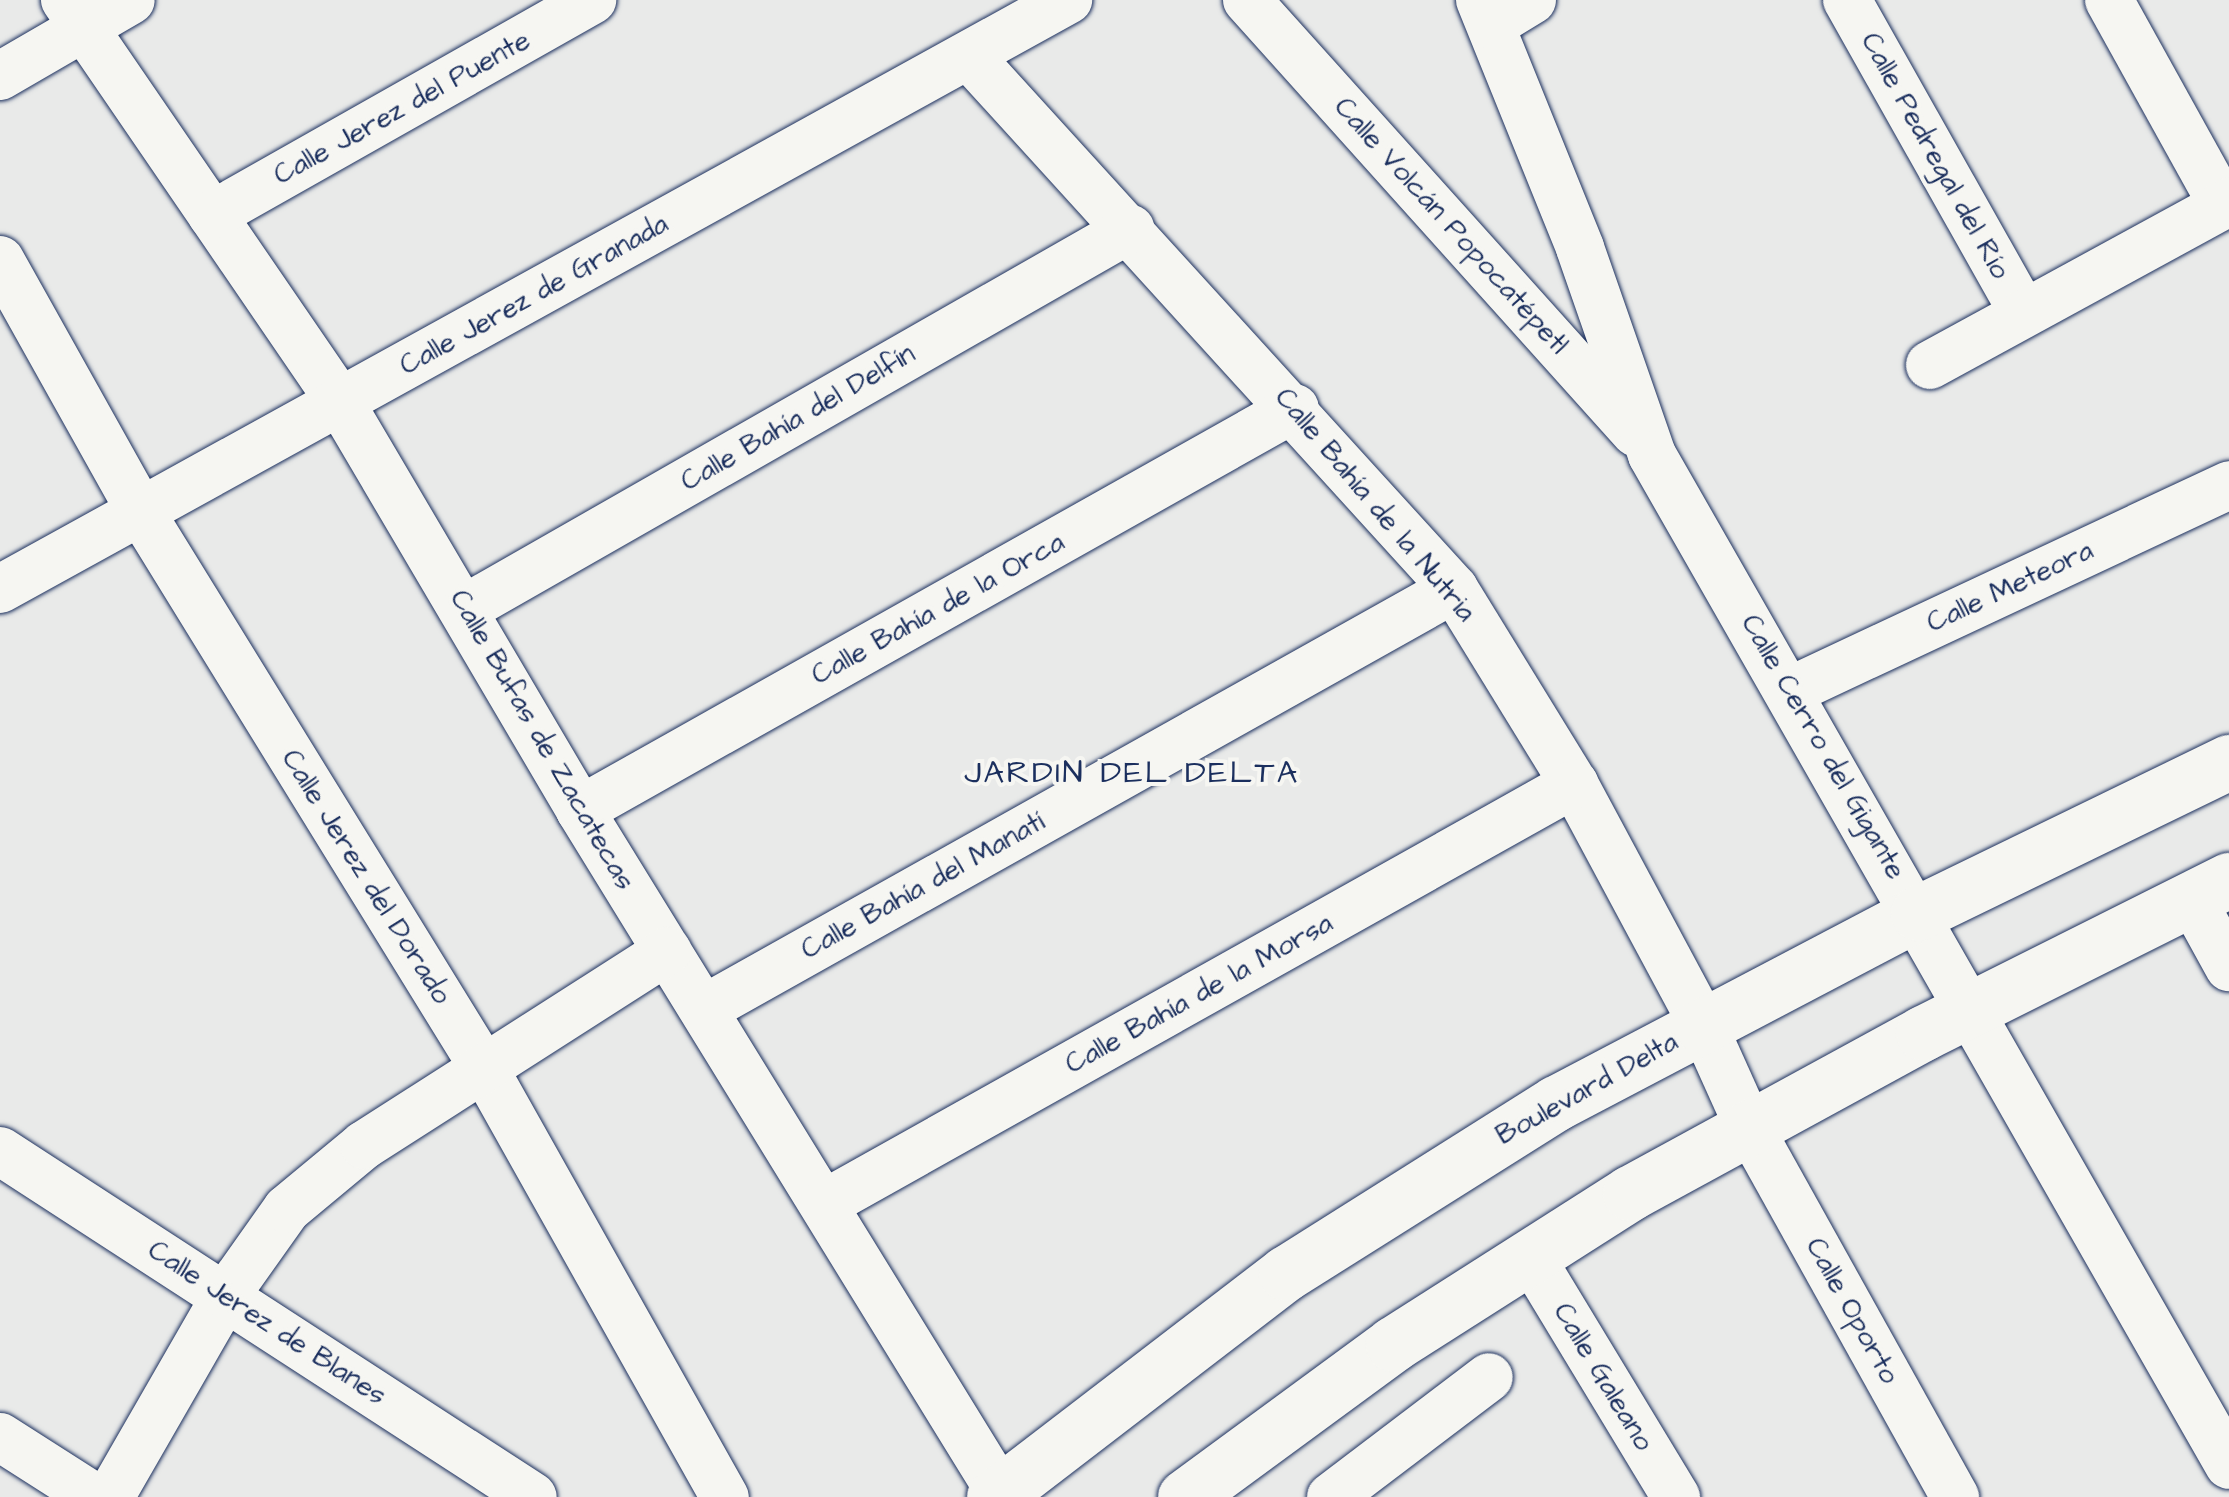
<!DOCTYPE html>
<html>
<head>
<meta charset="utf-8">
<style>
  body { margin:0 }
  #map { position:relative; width:2229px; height:1497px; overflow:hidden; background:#e9eae9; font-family:"Architects Daughter",sans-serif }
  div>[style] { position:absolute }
  .roads { filter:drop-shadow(0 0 2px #1b2f5e) drop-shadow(0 0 2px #1b2f5e) }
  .minor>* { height:48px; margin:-24px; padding:0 24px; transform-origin:24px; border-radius:24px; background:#f6f6f2 }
  .major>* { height:55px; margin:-27.5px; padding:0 27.5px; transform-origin:27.5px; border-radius:27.5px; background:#f6f6f2 }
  span { translate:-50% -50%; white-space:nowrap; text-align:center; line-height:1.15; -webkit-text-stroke:8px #f6f6f2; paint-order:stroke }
  .street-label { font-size:28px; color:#1b2f5e }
  .quarter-label { font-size:32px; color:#1b2f5e; letter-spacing:2.5px }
</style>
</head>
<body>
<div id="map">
  <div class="roads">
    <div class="minor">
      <div style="left:65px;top:0;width:487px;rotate:55.6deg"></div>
      <div style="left:340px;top:402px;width:473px;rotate:59.5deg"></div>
      <div style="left:580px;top:810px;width:801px;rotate:58.37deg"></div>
      <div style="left:1247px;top:0;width:581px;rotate:48.07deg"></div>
      <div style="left:1480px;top:0;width:267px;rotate:68deg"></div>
      <div style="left:1580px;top:248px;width:219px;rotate:70.8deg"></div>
      <div style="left:1652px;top:455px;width:1163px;rotate:60.26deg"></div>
      <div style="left:1847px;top:0;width:358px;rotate:60.6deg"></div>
      <div style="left:2109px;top:0;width:235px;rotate:61deg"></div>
      <div style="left:1491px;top:25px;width:48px;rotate:-31.4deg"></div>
      <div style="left:969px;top:56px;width:721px;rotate:47.7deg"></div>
      <div style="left:1454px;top:589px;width:229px;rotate:58.4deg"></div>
      <div style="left:1574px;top:784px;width:273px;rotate:61.8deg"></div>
      <div style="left:1703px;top:1025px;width:110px;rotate:65.8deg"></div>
      <div style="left:1748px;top:1125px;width:426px;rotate:60.9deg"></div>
      <div style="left:0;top:76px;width:151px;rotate:-30.1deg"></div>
      <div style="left:212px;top:215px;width:437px;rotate:-29.5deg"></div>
      <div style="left:0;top:260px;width:291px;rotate:60.8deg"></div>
      <div style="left:142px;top:514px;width:653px;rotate:58.33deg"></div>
      <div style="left:485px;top:1070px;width:490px;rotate:60.7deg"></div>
      <div style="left:1930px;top:365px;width:341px;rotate:-28.6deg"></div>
      <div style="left:0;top:589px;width:1220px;rotate:-28.88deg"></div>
      <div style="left:466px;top:608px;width:765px;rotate:-29.72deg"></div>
      <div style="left:1792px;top:690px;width:483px;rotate:-25.1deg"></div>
      <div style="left:580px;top:810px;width:820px;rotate:-29.35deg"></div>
      <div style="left:2191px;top:898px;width:79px;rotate:61.2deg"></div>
      <div style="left:706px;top:1008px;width:857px;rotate:-29.26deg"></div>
      <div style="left:0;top:1151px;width:635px;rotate:32.99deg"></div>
      <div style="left:824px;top:1204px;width:860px;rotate:-29.25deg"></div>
      <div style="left:1530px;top:1256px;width:282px;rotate:58.8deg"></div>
      <div style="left:0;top:1437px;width:112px;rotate:32.6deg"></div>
      <div style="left:110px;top:1497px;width:233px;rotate:-60.1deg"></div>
      <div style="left:226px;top:1295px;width:105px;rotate:-54.7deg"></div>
      <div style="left:287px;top:1209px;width:100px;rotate:-39.7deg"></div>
      <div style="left:364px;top:1145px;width:360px;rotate:-32.6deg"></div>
      <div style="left:1331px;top:1497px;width:198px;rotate:-37.2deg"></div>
    </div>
    <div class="major">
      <div style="left:994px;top:1497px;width:368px;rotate:-37.5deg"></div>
      <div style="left:1286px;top:1273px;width:319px;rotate:-32.2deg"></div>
      <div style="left:1556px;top:1103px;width:409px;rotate:-27.7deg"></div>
      <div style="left:1918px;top:913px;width:346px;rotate:-25.9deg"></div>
      <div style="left:1185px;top:1497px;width:258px;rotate:-36.3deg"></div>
      <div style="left:1393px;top:1344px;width:281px;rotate:-32.5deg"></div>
      <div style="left:1630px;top:1193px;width:334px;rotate:-28.6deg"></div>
      <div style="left:1923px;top:1033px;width:342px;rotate:-26.6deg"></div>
    </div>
  </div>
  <div class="street-label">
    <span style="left:402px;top:108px;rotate:-29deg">Calle Jerez del Puente</span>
    <span style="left:1935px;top:156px;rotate:61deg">Calle Pedregal del Río</span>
    <span style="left:1451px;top:226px;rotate:48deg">Calle Volcán Popocatépetl</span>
    <span style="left:534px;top:295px;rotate:-29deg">Calle Jerez de Granada</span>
    <span style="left:798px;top:418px;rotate:-30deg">Calle Bahía del Delfín</span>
    <span style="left:1375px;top:505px;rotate:50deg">Calle Bahía de la Nutria</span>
    <span style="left:2010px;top:587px;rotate:-25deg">Calle Meteora</span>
    <span style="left:938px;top:609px;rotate:-29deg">Calle Bahía de la Orca</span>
    <span style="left:542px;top:740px;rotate:60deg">Calle Bufas de Zacatecas</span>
    <span style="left:1823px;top:747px;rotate:60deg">Calle Cerro del Gigante</span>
    <span style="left:366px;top:877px;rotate:58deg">Calle Jerez del Dorado</span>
    <span style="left:923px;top:886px;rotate:-29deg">Calle Bahía del Manatí</span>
    <span style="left:1199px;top:994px;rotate:-29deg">Calle Bahía de la Morsa</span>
    <span style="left:1587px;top:1089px;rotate:-29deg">Boulevard Delta</span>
    <span style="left:1852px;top:1311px;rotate:61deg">Calle Oporto</span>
    <span style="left:267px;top:1323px;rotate:33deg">Calle Jerez de Blanes</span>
    <span style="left:1603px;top:1377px;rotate:59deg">Calle Galeano</span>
  </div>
  <div class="quarter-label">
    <span style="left:1132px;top:773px">JARDIN DEL DELTA</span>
  </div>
</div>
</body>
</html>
